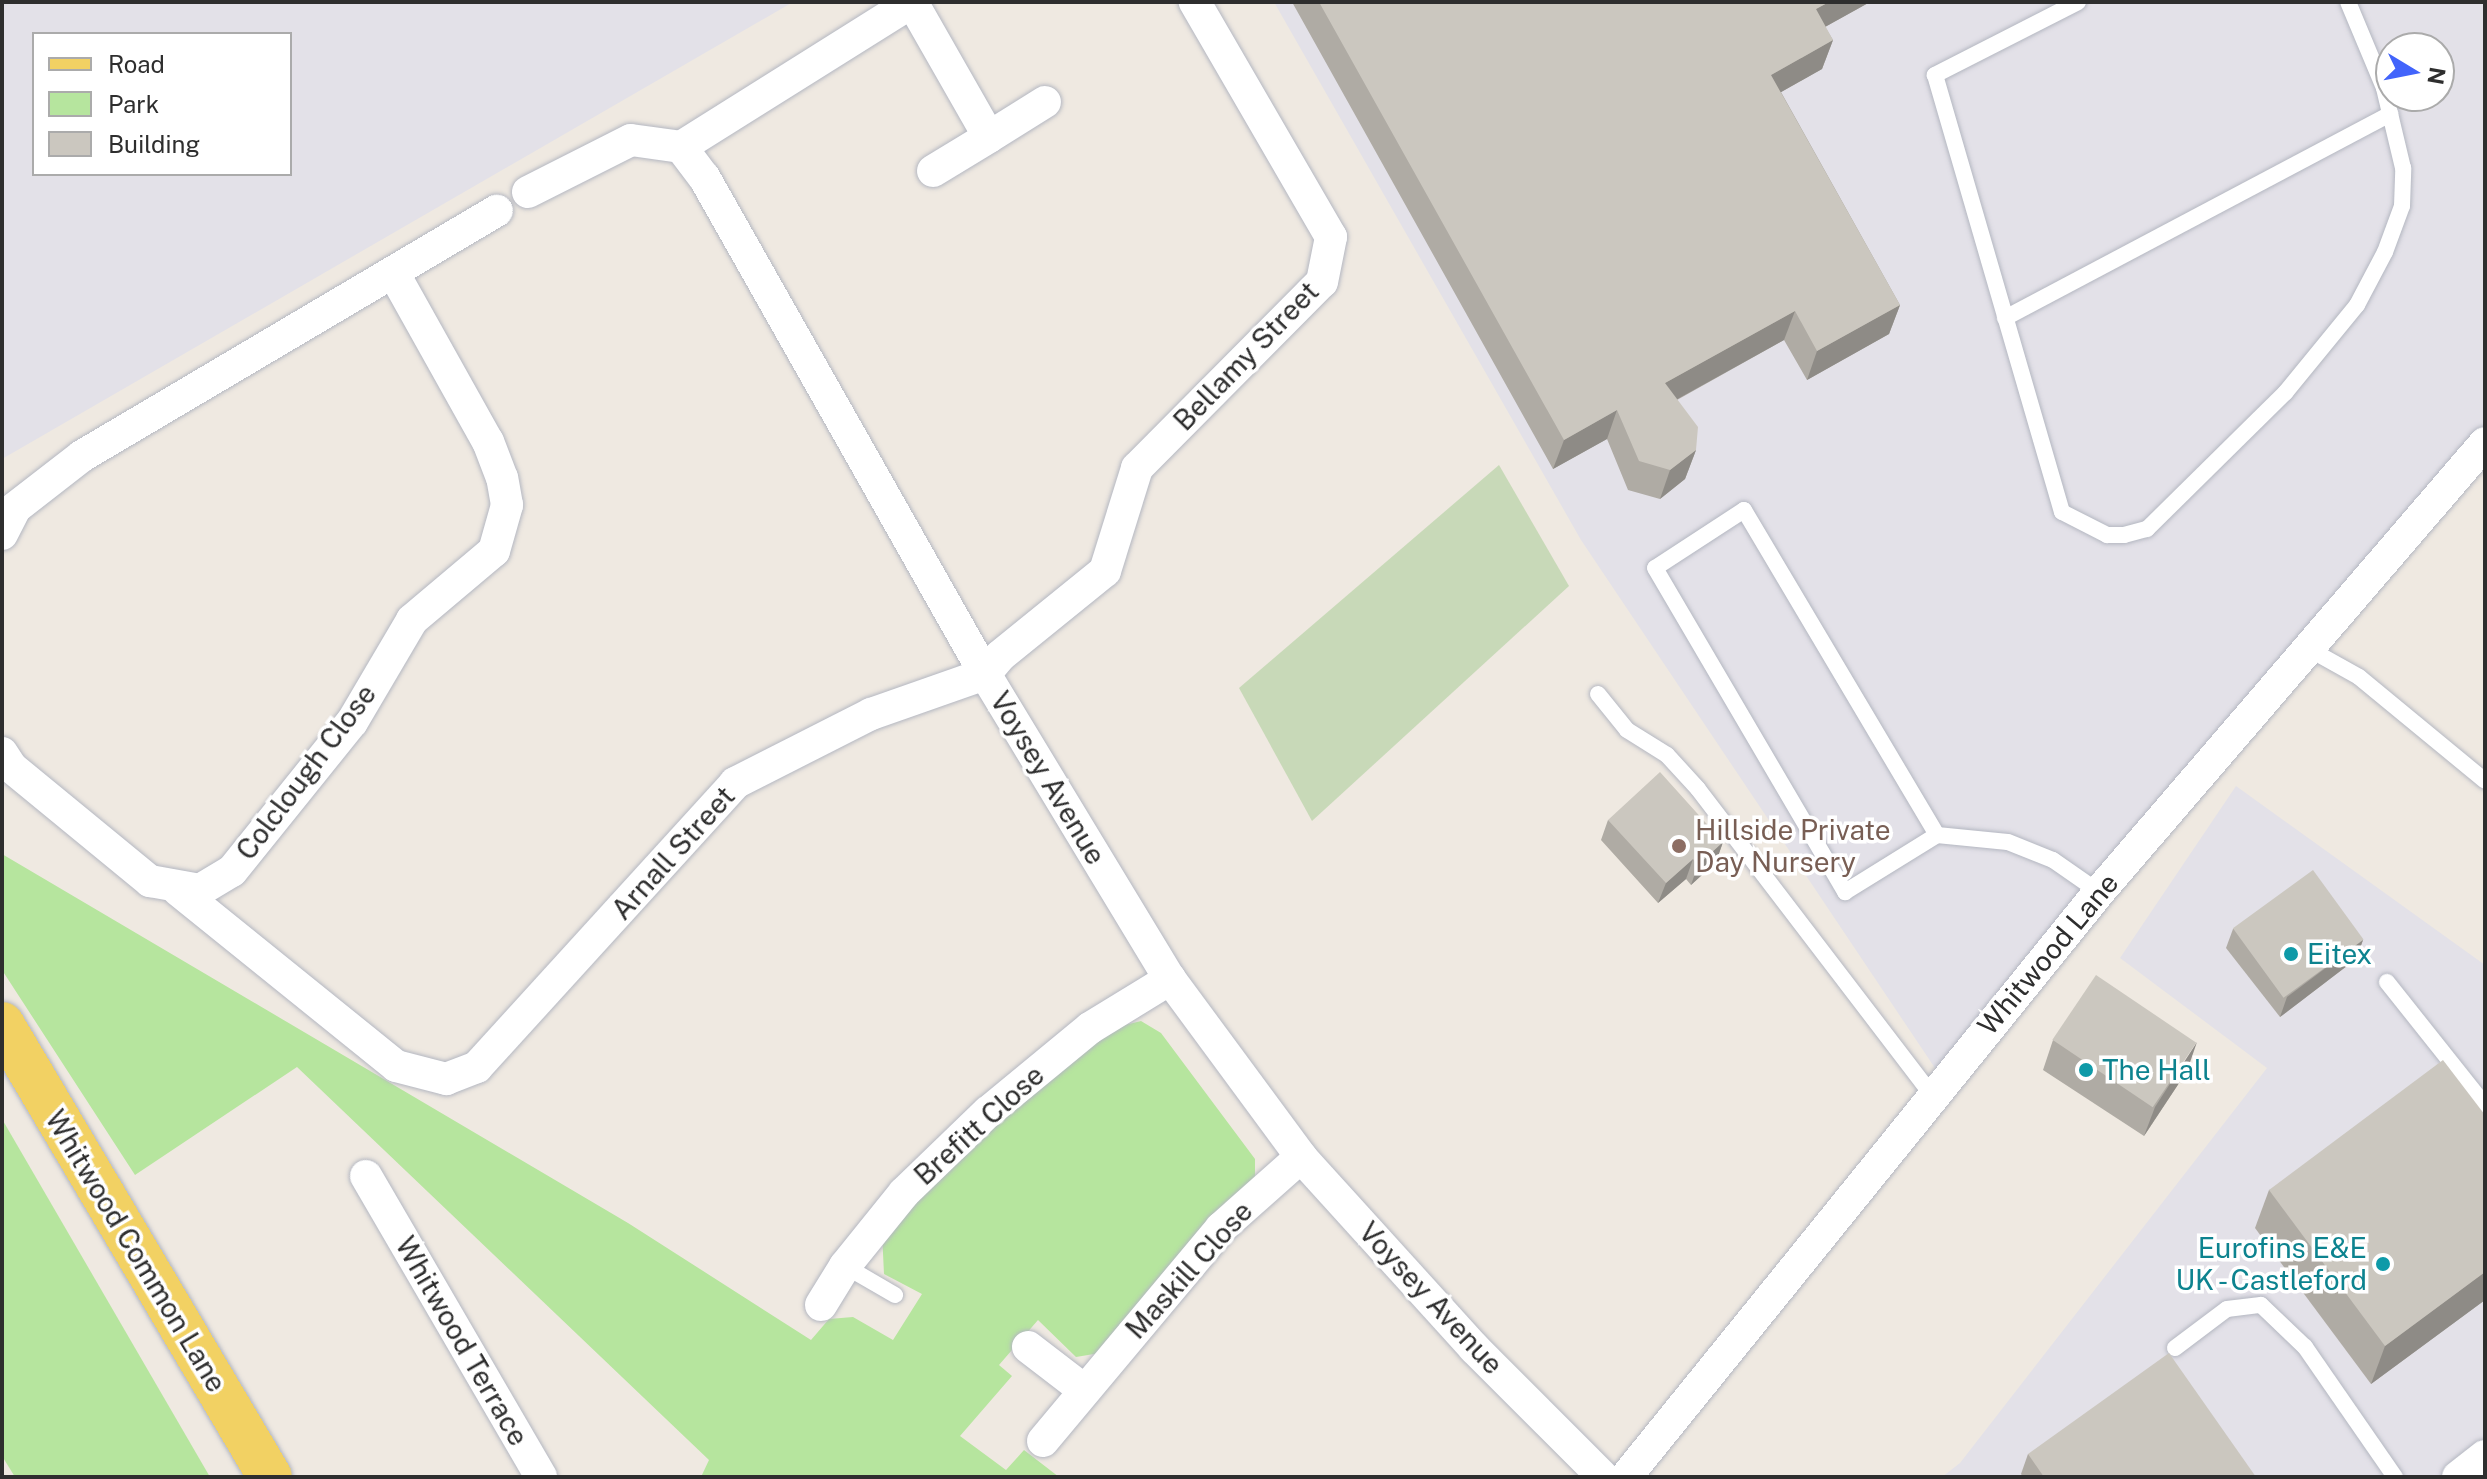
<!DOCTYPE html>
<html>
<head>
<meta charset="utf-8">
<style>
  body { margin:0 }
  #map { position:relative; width:2487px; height:1479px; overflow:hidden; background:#efe9e1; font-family:"Public Sans",sans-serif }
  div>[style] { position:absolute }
  .industrial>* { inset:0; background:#e3e1e8 }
  .green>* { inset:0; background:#b6e59e }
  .cemetery>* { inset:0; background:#c8d9b8 }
  .roads { filter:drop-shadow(0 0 2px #b4b7c1) drop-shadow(0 0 2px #b4b7c1) }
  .lane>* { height:16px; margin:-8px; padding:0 8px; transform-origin:8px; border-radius:8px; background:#fff }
  .street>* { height:32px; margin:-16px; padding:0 16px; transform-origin:16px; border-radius:16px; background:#fff }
  .primary>* { height:44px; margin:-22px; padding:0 22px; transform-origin:22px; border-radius:22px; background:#f2d163 }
  .wall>* { inset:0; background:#afaba4 }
  .shaded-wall>* { inset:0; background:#8e8b86 }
  .building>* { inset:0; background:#cbc7bf; transform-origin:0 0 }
  .dots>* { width:22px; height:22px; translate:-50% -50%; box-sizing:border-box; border:4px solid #fff; border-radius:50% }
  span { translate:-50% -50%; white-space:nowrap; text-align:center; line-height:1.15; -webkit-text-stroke:7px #fff; paint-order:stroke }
  .street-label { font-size:28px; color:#2e2e2e }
  .education-label { font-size:28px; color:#785e54 }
  .left { translate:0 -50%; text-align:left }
  .culture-label { font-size:28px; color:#0d838f }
  .right { translate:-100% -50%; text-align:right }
  .frame { position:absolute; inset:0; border:4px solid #2e2e2e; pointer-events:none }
  .legend { position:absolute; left:32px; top:32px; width:260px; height:144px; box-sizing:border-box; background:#fff; border:2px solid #ababab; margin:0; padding:10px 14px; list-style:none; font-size:24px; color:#2e2e2e }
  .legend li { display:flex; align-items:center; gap:16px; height:40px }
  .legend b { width:40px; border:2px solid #ababab }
  .north { position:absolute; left:2375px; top:32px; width:80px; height:80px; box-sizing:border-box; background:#fff; border:2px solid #ababab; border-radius:50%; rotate:100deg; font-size:22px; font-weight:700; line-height:32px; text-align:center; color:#2e2e2e }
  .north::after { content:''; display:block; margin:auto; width:28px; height:36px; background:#4264fb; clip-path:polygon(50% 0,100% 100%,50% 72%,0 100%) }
</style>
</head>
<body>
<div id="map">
  <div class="industrial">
    <div style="clip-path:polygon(evenodd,2px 2px,793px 2px,2px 459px,2px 2px,34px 34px,290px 34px,290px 174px,34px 174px,34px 34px)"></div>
    <div style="clip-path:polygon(evenodd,1274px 2px,2485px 2px,2485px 443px,1943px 1080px,1581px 540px,1274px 2px,2391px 48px,2439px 48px,2439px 96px,2391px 96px,2391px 48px)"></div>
    <div style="clip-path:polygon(2236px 786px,2485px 965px,2485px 1477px,1942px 1477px,1960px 1463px,2267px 1068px,2120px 958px)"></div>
  </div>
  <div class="green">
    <div style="clip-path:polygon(2px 854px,628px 1223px,811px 1340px,829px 1319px,853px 1317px,893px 1340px,922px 1294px,884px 1274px,882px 1232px,996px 1114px,1113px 1028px,1141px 1021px,1161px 1033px,1255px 1159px,1255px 1177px,1106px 1352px,1076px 1357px,1038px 1320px,999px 1365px,1012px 1376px,960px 1436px,1006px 1470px,1024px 1450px,1059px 1477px,701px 1477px,709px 1460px,297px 1067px,135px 1175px,2px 970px)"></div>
    <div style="clip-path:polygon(2px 1119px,210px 1477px,15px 1477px,2px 1456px)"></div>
  </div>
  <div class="cemetery">
    <div style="clip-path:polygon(1499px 465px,1569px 586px,1312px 821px,1239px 688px)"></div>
  </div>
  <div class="roads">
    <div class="lane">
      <div style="left:2078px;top:2px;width:161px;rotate:153deg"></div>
      <div style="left:1935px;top:75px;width:455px;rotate:73.8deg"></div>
      <div style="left:2062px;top:512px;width:51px;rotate:27.1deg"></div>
      <div style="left:2107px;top:535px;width:17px"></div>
      <div style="left:2124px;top:535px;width:24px;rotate:-15deg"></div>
      <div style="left:2147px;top:529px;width:194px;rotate:-44.6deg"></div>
      <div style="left:2285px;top:393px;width:114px;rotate:-50.7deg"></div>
      <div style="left:2357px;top:305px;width:60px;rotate:-62.2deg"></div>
      <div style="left:2385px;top:252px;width:49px;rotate:-69.7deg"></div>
      <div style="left:2402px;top:206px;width:38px;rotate:-88deg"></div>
      <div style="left:2403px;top:168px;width:82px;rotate:-103.4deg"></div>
      <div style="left:2384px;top:88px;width:93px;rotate:-112.7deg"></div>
      <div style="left:2005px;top:318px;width:436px;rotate:-27.9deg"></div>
      <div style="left:2309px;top:649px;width:57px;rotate:29.2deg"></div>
      <div style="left:2359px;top:677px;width:163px;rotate:39.5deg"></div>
      <div style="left:1598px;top:694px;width:46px;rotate:51.1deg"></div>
      <div style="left:1627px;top:730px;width:47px;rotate:32deg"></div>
      <div style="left:1667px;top:755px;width:46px;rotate:47.6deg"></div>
      <div style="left:1698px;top:789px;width:385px;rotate:52.6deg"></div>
      <div style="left:1937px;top:835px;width:378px;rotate:-120.7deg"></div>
      <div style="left:1744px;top:510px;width:106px;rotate:146.9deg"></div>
      <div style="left:1655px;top:568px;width:376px;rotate:59.6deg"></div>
      <div style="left:1845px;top:892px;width:108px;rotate:-31.8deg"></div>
      <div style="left:1937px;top:835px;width:71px;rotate:5.6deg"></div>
      <div style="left:2008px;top:842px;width:48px;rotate:21.8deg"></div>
      <div style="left:2053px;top:860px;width:56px;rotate:34.8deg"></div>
      <div style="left:2387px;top:982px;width:157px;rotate:51.5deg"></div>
      <div style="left:845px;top:1266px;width:58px;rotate:30.1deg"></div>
      <div style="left:2175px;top:1348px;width:65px;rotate:-36.9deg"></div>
      <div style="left:2227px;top:1309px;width:34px;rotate:-7deg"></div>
      <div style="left:2261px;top:1305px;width:61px;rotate:43.7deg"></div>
      <div style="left:2305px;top:1347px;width:158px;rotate:55.3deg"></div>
    </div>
    <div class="street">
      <div style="left:681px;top:147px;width:273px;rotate:-32.1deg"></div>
      <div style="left:912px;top:2px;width:155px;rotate:60.3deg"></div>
      <div style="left:989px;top:137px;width:66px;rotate:-32deg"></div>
      <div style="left:933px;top:171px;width:66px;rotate:-31.3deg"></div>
      <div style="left:528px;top:192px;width:115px;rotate:-26.8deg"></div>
      <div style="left:631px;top:140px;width:50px;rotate:8deg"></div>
      <div style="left:681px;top:147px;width:38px;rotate:53deg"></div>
      <div style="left:704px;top:177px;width:571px;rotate:60.52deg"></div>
      <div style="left:985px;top:674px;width:357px;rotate:58.8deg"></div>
      <div style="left:1170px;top:979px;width:221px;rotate:53.6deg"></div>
      <div style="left:1301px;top:1157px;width:258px;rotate:47.8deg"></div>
      <div style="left:1474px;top:1348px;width:182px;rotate:45deg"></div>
      <div style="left:2px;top:534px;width:29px;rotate:-63deg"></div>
      <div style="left:15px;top:508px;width:85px;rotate:-37.8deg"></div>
      <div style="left:82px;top:456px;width:482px;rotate:-30.6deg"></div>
      <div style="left:985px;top:674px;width:23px;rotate:-50deg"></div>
      <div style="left:1000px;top:656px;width:135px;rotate:-39deg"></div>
      <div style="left:1105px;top:571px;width:108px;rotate:-72.7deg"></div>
      <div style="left:1137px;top:468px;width:262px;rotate:-45.2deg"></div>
      <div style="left:1322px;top:282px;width:46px;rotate:-78.7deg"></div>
      <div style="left:1331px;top:237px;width:272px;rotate:-120.1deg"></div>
      <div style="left:2px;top:753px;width:17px;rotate:57deg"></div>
      <div style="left:11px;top:767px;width:180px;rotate:39.4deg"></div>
      <div style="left:150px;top:881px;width:51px;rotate:10.2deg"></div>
      <div style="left:200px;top:890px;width:37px;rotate:-31deg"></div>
      <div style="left:232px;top:871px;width:191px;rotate:-51.2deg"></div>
      <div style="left:352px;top:722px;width:118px;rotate:-59.5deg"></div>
      <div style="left:412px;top:620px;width:107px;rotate:-40.1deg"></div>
      <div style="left:494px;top:551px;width:48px;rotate:-74.2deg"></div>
      <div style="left:507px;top:505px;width:27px;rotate:-100deg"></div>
      <div style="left:502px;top:478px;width:39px;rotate:-111deg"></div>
      <div style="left:488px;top:442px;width:193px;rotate:-119.2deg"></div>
      <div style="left:178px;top:890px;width:280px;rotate:38.9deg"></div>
      <div style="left:396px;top:1066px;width:52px;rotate:14.6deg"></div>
      <div style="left:446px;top:1079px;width:33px;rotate:-21deg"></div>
      <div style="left:477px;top:1067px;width:384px;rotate:-47.7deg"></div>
      <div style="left:735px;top:783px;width:153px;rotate:-26.9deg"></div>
      <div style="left:871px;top:714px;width:121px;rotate:-19.3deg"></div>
      <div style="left:366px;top:1176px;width:348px;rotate:59.8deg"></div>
      <div style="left:821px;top:1305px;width:46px;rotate:-58.4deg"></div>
      <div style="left:845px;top:1266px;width:94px;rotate:-51.1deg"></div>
      <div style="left:904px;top:1193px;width:117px;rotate:-44deg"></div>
      <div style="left:988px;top:1112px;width:132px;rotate:-39.5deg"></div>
      <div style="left:1090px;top:1028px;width:94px;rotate:-31.5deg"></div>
      <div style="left:1028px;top:1347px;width:71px;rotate:37.5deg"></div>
      <div style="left:1043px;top:1441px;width:278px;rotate:-50.1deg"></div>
      <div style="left:1221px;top:1228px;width:107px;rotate:-41.6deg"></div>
      <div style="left:1626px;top:1477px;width:752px;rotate:-51.04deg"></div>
      <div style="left:2099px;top:892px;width:592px;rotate:-49.31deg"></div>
      <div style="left:2458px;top:1477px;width:34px;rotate:-38deg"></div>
    </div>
    <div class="primary">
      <div style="left:2px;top:1024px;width:526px;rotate:59.39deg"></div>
    </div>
  </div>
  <div class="wall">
    <div style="clip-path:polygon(1292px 2px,1870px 2px,1825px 27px,1833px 40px,1822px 69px,1781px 92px,1900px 305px,1889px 334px,1807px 380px,1784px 340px,1677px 400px,1696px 450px,1685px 479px,1660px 499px,1628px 490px,1607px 439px,1553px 469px)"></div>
    <div style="clip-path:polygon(1608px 820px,1723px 842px,1716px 862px,1691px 885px,1686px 879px,1658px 903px,1601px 840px)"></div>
    <div style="clip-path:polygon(2233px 929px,2363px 940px,2356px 959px,2280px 1017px,2226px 948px)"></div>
    <div style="clip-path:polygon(2053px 1040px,2187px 1071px,2144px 1136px,2043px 1070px)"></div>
    <div style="clip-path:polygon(2485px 1115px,2485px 1300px,2371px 1384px,2255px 1228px,2269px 1190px)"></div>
    <div style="clip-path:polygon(2028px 1454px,2256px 1477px,2023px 1477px,2021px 1474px)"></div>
  </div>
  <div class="shaded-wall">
    <div style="clip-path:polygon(1829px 2px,1870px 2px,1805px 38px,1816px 9px)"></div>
    <div style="clip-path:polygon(1833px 40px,1822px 69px,1760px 104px,1771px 75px)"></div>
    <div style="clip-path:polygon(1900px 305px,1889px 334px,1807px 380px,1817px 351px)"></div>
    <div style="clip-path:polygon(1795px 311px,1784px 340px,1654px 412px,1665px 383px)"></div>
    <div style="clip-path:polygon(1617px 410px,1607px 439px,1553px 469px,1564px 440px)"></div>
    <div style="clip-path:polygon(1696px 450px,1685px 479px,1660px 499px,1670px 470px)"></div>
    <div style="clip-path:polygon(1723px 842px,1716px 862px,1691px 885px,1698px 865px)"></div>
    <div style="clip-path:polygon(1693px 859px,1686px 879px,1658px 903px,1666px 883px)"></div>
    <div style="clip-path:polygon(2363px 940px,2356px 959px,2280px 1017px,2287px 997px)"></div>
    <div style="clip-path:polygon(2197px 1042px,2187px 1071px,2144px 1136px,2155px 1107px)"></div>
    <div style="clip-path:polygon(2485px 1272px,2485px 1300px,2371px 1384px,2385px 1346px)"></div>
  </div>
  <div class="building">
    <div style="clip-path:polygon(1319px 2px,1829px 2px,1816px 9px,1833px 40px,1771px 75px,1900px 305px,1817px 351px,1795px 311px,1665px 383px,1698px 427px,1696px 450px,1670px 470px,1639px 461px,1617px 410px,1564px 440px)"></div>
    <div style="clip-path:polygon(1660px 772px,1723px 842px,1698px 865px,1693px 859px,1666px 883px,1608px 820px)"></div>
    <div style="left:2313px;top:870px;width:86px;height:99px;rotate:54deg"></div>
    <div style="left:2096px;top:975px;width:121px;height:78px;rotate:34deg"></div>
    <div style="clip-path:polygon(2443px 1060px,2485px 1115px,2485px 1272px,2385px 1346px,2269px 1190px)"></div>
    <div style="clip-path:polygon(2169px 1353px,2256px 1477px,2044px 1477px,2028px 1454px)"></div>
  </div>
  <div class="dots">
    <div style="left:1679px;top:846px;background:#8d6e63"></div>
    <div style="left:2291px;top:954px;background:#0f9aa8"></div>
    <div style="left:2086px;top:1070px;background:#0f9aa8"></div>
    <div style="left:2383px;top:1264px;background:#0f9aa8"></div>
  </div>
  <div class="street-label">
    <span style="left:1246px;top:356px;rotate:-46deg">Bellamy Street</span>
    <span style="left:306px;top:772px;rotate:-53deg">Colclough Close</span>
    <span style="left:1048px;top:778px;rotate:59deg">Voysey Avenue</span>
    <span style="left:673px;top:853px;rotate:-48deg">Arnall Street</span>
    <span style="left:2048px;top:954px;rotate:-50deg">Whitwood Lane</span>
    <span style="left:979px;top:1125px;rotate:-42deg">Brefitt Close</span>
    <span style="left:136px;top:1251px;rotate:59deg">Whitwood Common Lane</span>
    <span style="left:1189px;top:1270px;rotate:-48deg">Maskill Close</span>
    <span style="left:1431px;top:1298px;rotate:47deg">Voysey Avenue</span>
    <span style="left:462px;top:1341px;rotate:60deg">Whitwood Terrace</span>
  </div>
  <div class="education-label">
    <span class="left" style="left:1695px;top:846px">Hillside Private<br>Day Nursery</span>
  </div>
  <div class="culture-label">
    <span class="left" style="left:2307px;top:954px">Eitex</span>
    <span class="left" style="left:2102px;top:1070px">The Hall</span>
    <span class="right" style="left:2367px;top:1264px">Eurofins E&amp;E<br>UK - Castleford</span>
  </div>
  <div class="frame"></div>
  <ul class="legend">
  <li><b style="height:10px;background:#f2d163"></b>Road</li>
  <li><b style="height:22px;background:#b6e59e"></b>Park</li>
  <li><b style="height:22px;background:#cbc7bf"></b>Building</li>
  </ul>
  <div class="north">N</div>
</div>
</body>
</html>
